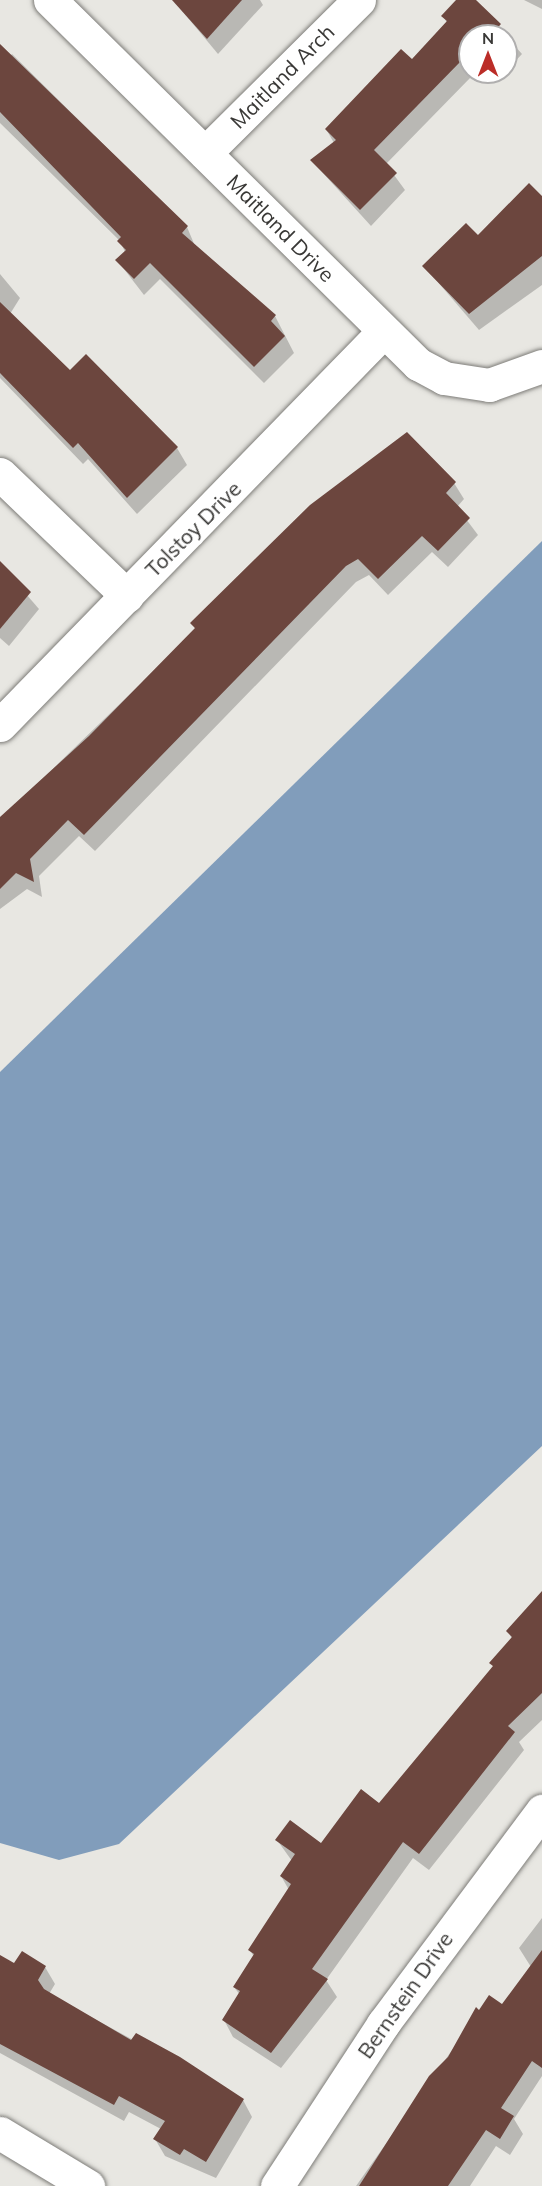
<!DOCTYPE html>
<html>
<head>
<meta charset="utf-8">
<style>
  body { margin:0 }
  #map { position:relative; width:542px; height:2186px; overflow:hidden; background:#e8e7e2; font-family:Mulish,sans-serif }
  div>[style] { position:absolute }
  .water>* { inset:0; background:#819dbb }
  .shadow>* { inset:0; background:#0003 }
  .building>* { inset:0; background:#6c463e }
  .roads { filter:drop-shadow(0 0 2px #7d7c78) drop-shadow(0 0 2px #7d7c78) }
  .minor>* { height:33px; margin:-16.5px; padding:0 16.5px; transform-origin:16.5px; border-radius:16.5px; background:#fff }
  span { translate:-50% -50%; white-space:nowrap; text-align:center; line-height:1.15; -webkit-text-stroke:6px #fff; paint-order:stroke }
  .street-label { font-size:21px; color:#393836 }
  .north { position:absolute; left:458px; top:24px; width:60px; height:60px; box-sizing:border-box; background:#fff; border:2px solid #b0afaf; border-radius:50%; rotate:0deg; font-size:16px; font-weight:700; line-height:24px; text-align:center; color:#393836 }
  .north::after { content:''; display:block; margin:auto; width:21px; height:27px; background:#bb2d28; clip-path:polygon(50% 0,100% 100%,50% 72%,0 100%) }
</style>
</head>
<body>
<div id="map">
  <div class="water">
    <div style="clip-path:polygon(542px 541px,542px 1446px,119px 1844px,59px 1860px,0 1843px,0 1072px)"></div>
  </div>
  <div class="shadow">
    <div style="clip-path:polygon(173px 0,260px 0,263px 5px,218px 54px)"></div>
    <div style="clip-path:polygon(458px 0,474px 0,522px 54px,506px 71px,506px 36px,470px 36px,470px 72px,494px 72px,488px 78px,482px 72px,475px 81px,471px 77px,386px 164px,405px 190px,371px 226px,312px 161px,334px 143px,326px 129px,412px 62px,447px 23px,443px 16px)"></div>
    <div style="clip-path:polygon(524px 0,542px 0,542px 9px)"></div>
    <div style="clip-path:polygon(0 52px,7px 60px,12px 54px,187px 227px,195px 246px,275px 316px,294px 353px,264px 383px,160px 279px,144px 295px,117px 260px,125px 252px,120px 241px,0 123px)"></div>
    <div style="clip-path:polygon(542px 198px,542px 285px,479px 330px,424px 266px)"></div>
    <div style="clip-path:polygon(0 274px,20px 298px,10px 314px,70px 372px,86px 357px,177px 448px,187px 465px,137px 514px,88px 459px,83px 464px,0 378px)"></div>
    <div style="clip-path:polygon(454px 483px,464px 499px,457px 507px,478px 535px,448px 567px,432px 552px,388px 595px,369px 575px,356px 582px,95px 851px,79px 836px,39px 876px,42px 897px,27px 889px,0 909px,0 820px,196px 630px,192px 623px)"></div>
    <div style="clip-path:polygon(0 564px,39px 609px,9px 646px,0 638px)"></div>
    <div style="clip-path:polygon(542px 1595px,542px 1720px,519px 1742px,524px 1750px,429px 1870px,413px 1858px,326px 1980px,337px 1997px,281px 2068px,233px 2037px,224px 2020px,240px 1995px,234px 1987px,254px 1957px,250px 1950px,289px 1890px,281px 1876px,292px 1861px,277px 1840px,322px 1845px,380px 1805px,494px 1668px,491px 1663px,512px 1639px,508px 1631px)"></div>
    <div style="clip-path:polygon(542px 1918px,542px 2076px,514px 2119px,523px 2134px,510px 2155px,496px 2146px,470px 2186px,356px 2186px,479px 2012px,503px 2006px,531px 1967px,519px 1948px)"></div>
    <div style="clip-path:polygon(0 1957px,15px 1966px,45px 1967px,55px 1984px,49px 1994px,243px 2100px,252px 2117px,216px 2178px,165px 2156px,155px 2139px,161px 2129px,129px 2112px,124px 2121px,0 2053px)"></div>
  </div>
  <div class="building">
    <div style="clip-path:polygon(172px 0,242px 0,207px 39px)"></div>
    <div style="clip-path:polygon(456px 0,476px 0,501px 24px,490px 36px,470px 36px,470px 59px,464px 65px,461px 61px,374px 150px,397px 173px,360px 210px,310px 160px,336px 140px,325px 129px,401px 49px,412px 59px,447px 21px,441px 16px)"></div>
    <div style="clip-path:polygon(0 44px,188px 226px,182px 233px,276px 315px,271px 321px,285px 336px,254px 367px,150px 263px,134px 279px,115px 260px,126px 250px,117px 241px,121px 237px,0 112px)"></div>
    <div style="clip-path:polygon(529px 183px,542px 196px,542px 256px,469px 314px,422px 266px,466px 223px,478px 235px)"></div>
    <div style="clip-path:polygon(0 302px,70px 370px,86px 354px,178px 447px,127px 498px,78px 443px,73px 448px,0 373px)"></div>
    <div style="clip-path:polygon(407px 432px,456px 482px,446px 493px,470px 518px,438px 551px,422px 536px,378px 579px,358px 559px,346px 566px,84px 835px,68px 820px,30px 859px,34px 882px,16px 873px,0 889px,0 817px,89px 736px,195px 628px,190px 623px,310px 505px)"></div>
    <div style="clip-path:polygon(0 561px,31px 592px,0 629px)"></div>
    <div style="clip-path:polygon(542px 1591px,542px 1693px,508px 1726px,515px 1732px,419px 1854px,403px 1842px,312px 1969px,328px 1979px,271px 2053px,222px 2020px,240px 1991px,233px 1987px,254px 1954px,248px 1950px,291px 1884px,280px 1876px,295px 1854px,275px 1840px,290px 1820px,321px 1843px,361px 1789px,379px 1803px,493px 1666px,489px 1663px,512px 1637px,506px 1631px)"></div>
    <div style="clip-path:polygon(542px 1950px,542px 2068px,532px 2061px,501px 2108px,514px 2116px,500px 2139px,486px 2130px,448px 2186px,359px 2186px,429px 2076px,448px 2057px,476px 2007px,479px 2010px,489px 1995px,502px 2004px)"></div>
    <div style="clip-path:polygon(22px 1951px,46px 1966px,38px 1980px,44px 1989px,131px 2040px,136px 2033px,180px 2057px,244px 2099px,206px 2162px,184px 2149px,180px 2155px,153px 2139px,165px 2121px,119px 2096px,114px 2105px,0 2044px,0 1955px,14px 1963px)"></div>
  </div>
  <div class="roads">
    <div class="minor">
      <div style="left:50px;top:0;width:518px;rotate:44.69deg"></div>
      <div style="left:418px;top:364px;width:30px;rotate:28deg"></div>
      <div style="left:444px;top:378px;width:46px;rotate:8.8deg"></div>
      <div style="left:489px;top:385px;width:56px;rotate:-19.7deg"></div>
      <div style="left:205px;top:153px;width:217px;rotate:-44.8deg"></div>
      <div style="left:0;top:474px;width:176px;rotate:43.8deg"></div>
      <div style="left:0;top:725px;width:550px;rotate:-45.74deg"></div>
      <div style="left:0;top:2133px;width:103px;rotate:31.1deg"></div>
      <div style="left:277px;top:2186px;width:194px;rotate:-56.8deg"></div>
      <div style="left:383px;top:2024px;width:266px;rotate:-53.3deg"></div>
    </div>
  </div>
  <div class="street-label">
    <span style="left:282px;top:76px;rotate:-45deg">Maitland Arch</span>
    <span style="left:281px;top:228px;rotate:45deg">Maitland Drive</span>
    <span style="left:193px;top:529px;rotate:-45deg">Tolstoy Drive</span>
    <span style="left:405px;top:1995px;rotate:-55deg">Bernstein Drive</span>
  </div>
  <div class="north">N</div>
</div>
</body>
</html>
